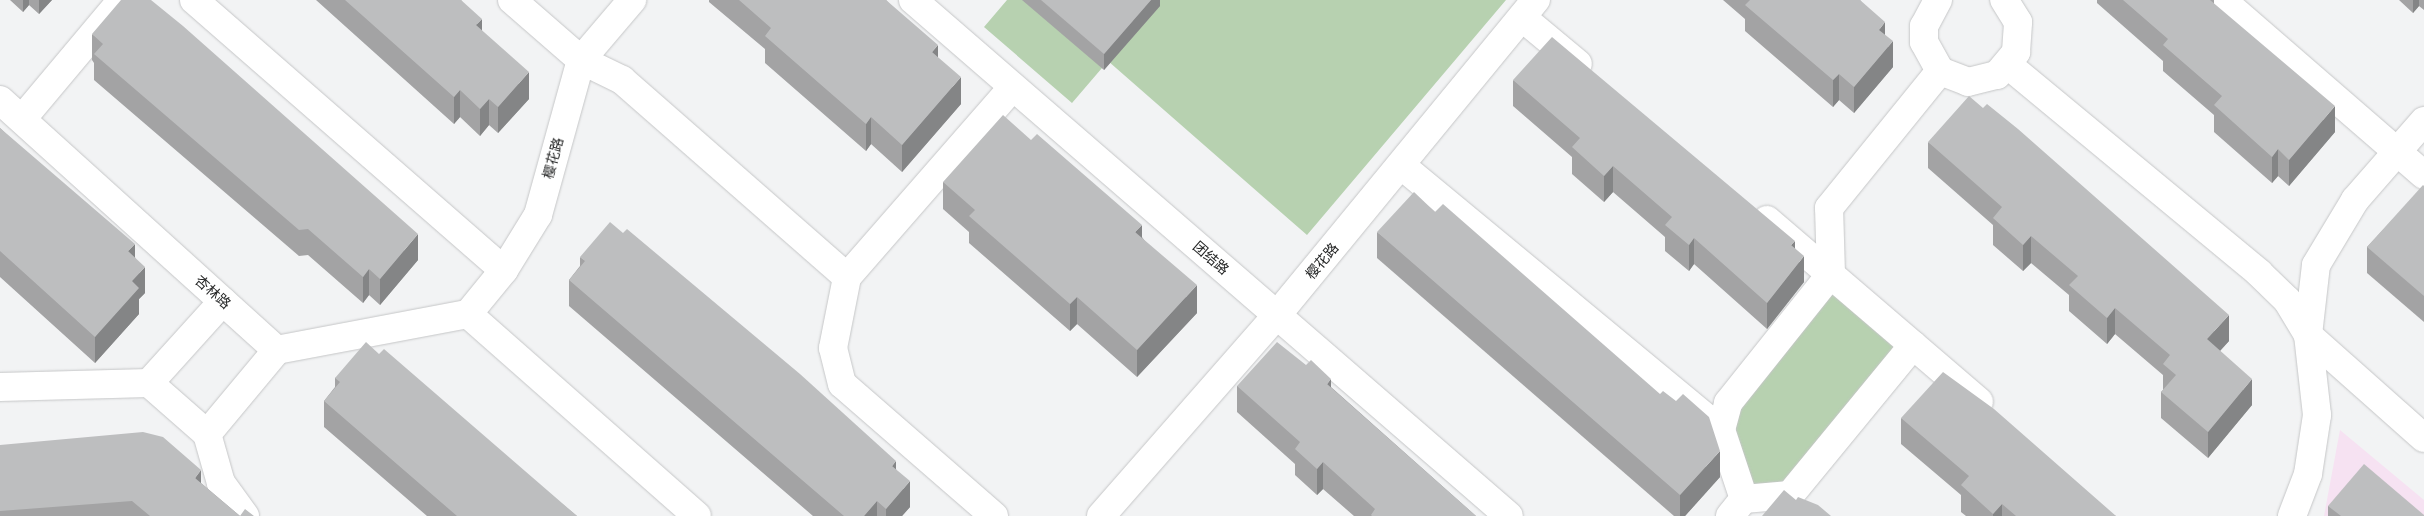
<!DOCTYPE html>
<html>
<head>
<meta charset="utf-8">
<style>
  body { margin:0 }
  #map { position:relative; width:2424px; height:516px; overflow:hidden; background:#f2f3f4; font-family:Helvetica,"Noto Sans SC",sans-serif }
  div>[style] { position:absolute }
  .commercial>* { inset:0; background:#f6e2f2 }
  .green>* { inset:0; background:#b7d1b0 }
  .roads { filter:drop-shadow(0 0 1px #c5c6c7) drop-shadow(0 0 1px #c5c6c7) }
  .street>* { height:28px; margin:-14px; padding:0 14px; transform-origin:14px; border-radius:14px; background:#fff }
  .wall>* { inset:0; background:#a3a3a4 }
  .shaded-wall>* { inset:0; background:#848586 }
  .building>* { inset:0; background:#bdbebf }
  span { translate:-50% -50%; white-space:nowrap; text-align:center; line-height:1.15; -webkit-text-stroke:5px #fff; paint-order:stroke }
  .street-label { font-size:14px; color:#272828 }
</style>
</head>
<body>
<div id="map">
  <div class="commercial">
    <div style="clip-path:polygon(2340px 430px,2424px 500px,2424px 516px,2324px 516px)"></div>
  </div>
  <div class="green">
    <div style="clip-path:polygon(1007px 0,1506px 0,1307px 235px,1108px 61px,1072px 103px,984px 27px)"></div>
    <div style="clip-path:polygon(1831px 277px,1916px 351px,1788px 493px,1746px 496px,1728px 399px)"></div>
  </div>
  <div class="roads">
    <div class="street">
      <div style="left:194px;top:0;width:411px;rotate:41.1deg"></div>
      <div style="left:512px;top:0;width:91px;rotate:41deg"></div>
      <div style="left:581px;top:60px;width:46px;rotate:26deg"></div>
      <div style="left:622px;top:80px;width:299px;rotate:41.2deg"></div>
      <div style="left:913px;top:0;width:788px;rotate:40.89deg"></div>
      <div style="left:1938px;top:0;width:30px;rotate:118deg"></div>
      <div style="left:1924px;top:26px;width:16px;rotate:90deg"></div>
      <div style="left:1924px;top:42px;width:33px;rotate:61deg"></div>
      <div style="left:1940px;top:71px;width:30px;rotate:21deg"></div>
      <div style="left:1968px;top:82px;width:30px;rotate:-14deg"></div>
      <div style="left:1997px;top:75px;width:30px;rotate:-50deg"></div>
      <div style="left:2016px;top:52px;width:30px;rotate:-86deg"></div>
      <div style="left:2018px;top:22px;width:26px;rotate:-122deg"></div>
      <div style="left:2222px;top:0;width:267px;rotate:40.9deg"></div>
      <div style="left:1524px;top:19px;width:70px;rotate:39.8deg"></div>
      <div style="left:2008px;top:65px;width:326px;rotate:39.6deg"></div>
      <div style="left:2259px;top:273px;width:39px;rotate:44deg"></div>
      <div style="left:2287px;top:300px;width:41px;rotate:59deg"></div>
      <div style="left:2308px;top:335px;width:155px;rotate:41.6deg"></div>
      <div style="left:0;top:100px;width:373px;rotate:42.1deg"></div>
      <div style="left:22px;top:119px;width:155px;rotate:-50deg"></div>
      <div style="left:1402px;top:166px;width:398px;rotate:39.6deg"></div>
      <div style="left:1767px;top:220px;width:279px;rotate:40.6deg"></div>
      <div style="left:468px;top:314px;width:57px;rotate:-50.7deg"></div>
      <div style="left:504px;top:270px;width:65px;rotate:-58.3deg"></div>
      <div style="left:538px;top:215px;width:161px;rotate:-74.5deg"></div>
      <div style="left:581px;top:60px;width:79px;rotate:-49.6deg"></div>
      <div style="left:468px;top:314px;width:305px;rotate:41.4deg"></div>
      <div style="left:277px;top:350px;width:194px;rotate:-10.7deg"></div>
      <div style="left:149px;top:383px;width:110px;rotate:-47.9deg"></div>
      <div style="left:0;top:387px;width:149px;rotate:-1.5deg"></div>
      <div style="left:149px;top:383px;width:77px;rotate:41.3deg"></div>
      <div style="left:1744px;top:499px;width:46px;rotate:-5deg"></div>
      <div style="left:1790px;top:495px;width:194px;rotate:-50.6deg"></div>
      <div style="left:245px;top:516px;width:41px;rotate:-126deg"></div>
      <div style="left:221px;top:483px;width:51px;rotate:-105.9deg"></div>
      <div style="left:207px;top:434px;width:109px;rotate:-50.2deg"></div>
      <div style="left:994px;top:516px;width:201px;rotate:-139deg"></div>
      <div style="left:842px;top:384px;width:37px;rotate:-104deg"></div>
      <div style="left:833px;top:348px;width:72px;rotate:-78.8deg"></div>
      <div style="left:847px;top:277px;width:252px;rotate:-48.9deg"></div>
      <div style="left:1101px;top:516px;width:267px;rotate:-48.8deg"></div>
      <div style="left:1277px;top:315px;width:408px;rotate:-50.6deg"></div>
      <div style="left:1730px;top:516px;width:22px;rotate:-51deg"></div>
      <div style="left:1744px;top:499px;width:73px;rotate:-108.4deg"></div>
      <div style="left:1721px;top:430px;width:28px;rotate:-75deg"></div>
      <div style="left:1728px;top:403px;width:165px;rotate:-51.4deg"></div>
      <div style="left:1831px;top:274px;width:66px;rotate:-91.7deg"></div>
      <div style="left:1829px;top:208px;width:176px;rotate:-51deg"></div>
      <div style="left:2292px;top:516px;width:45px;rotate:-69.1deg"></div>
      <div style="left:2308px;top:474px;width:60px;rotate:-81.3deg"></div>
      <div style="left:2317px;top:415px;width:81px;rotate:-96.4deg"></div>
      <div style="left:2308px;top:335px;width:70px;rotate:-83.5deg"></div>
      <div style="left:2316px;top:265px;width:76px;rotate:-59deg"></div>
      <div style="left:2355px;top:200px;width:105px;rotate:-48.9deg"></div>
    </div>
  </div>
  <div class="wall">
    <div style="clip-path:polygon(10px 0,52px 0,39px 14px,29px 5px,23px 12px)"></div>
    <div style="clip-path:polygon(316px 0,461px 0,529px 99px,498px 133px,489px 125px,480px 136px,460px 117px,454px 124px)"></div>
    <div style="clip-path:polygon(709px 0,886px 0,938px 58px,961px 104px,902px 172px,871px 144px,866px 151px,765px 63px,765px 49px,709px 2px)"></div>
    <div style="clip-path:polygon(1022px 0,1160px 0,1160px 6px,1104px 70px)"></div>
    <div style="clip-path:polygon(1723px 0,1860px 0,1885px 35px,1893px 67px,1854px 113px,1839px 100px,1833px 107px,1745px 31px,1745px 19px)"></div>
    <div style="clip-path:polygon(2097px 0,2214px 0,2214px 4px,2335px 132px,2289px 186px,2278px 176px,2272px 183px,2214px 132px,2214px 115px,2163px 71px,2163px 61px,2097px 3px)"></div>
    <div style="clip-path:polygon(2399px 0,2424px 0,2424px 10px,2419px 6px,2413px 13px)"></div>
    <div style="clip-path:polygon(92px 34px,418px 260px,380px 305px,369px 295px,363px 303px,308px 255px,299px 256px,94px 80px,94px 63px,92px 60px)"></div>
    <div style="clip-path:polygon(1513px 80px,1795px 248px,1804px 282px,1767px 329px,1694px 264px,1689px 271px,1665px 251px,1665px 237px,1613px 192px,1604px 202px,1572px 174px,1572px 157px,1513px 106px)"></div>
    <div style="clip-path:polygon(0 128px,135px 257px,145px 293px,139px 299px,139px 314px,95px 363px,0 277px)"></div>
    <div style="clip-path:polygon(1928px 142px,2229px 341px,2220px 351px,2252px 405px,2208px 458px,2161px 418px,2161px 392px,2163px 390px,2163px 375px,2115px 334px,2107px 344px,2069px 311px,2069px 295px,2031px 263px,2023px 271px,1993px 245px,1993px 225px,1928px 168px)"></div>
    <div style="clip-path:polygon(943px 182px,1142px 237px,1197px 313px,1137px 377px,1077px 324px,1070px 331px,969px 243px,969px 232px,943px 209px)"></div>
    <div style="clip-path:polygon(2424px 186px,2424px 322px,2367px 273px,2367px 247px)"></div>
    <div style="clip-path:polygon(1377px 232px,1720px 477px,1685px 516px,1674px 516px,1377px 258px)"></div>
    <div style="clip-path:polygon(580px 257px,896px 469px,910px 507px,902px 516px,813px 516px,569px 306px,569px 280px,580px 266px)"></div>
    <div style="clip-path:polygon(379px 354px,577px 516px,427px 516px,324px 427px,324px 401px,335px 387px,335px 378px)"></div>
    <div style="clip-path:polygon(1237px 386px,1331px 387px,1476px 516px,1354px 516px,1323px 489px,1317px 495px,1295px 475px,1295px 464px,1237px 412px)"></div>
    <div style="clip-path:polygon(1901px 418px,2116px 516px,1966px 516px,1961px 512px,1961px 495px,1901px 444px)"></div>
    <div style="clip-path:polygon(0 445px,201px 483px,240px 516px,254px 516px,0 516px)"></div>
    <div style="clip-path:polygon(2328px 506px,2424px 516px,2328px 516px)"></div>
  </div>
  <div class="shaded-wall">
    <div style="clip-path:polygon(23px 0,29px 0,29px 5px,23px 12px)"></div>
    <div style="clip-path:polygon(39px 0,52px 0,39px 14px)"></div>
    <div style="clip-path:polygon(1151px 0,1160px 0,1160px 6px,1104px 70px,1104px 54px)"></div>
    <div style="clip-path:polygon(2413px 0,2419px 0,2419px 6px,2413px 13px)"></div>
    <div style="clip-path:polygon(482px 19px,482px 45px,476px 25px)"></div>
    <div style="clip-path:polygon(1885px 22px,1885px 49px,1879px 30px)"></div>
    <div style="clip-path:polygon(1893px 41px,1893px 67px,1854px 113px,1854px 87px)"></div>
    <div style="clip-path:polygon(938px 45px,938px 73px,932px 52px)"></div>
    <div style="clip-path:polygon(529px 72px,529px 99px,498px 133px,498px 107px)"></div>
    <div style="clip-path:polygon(1839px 74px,1839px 100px,1833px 107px,1833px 80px)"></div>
    <div style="clip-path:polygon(961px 77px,961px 104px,902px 172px,902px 145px)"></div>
    <div style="clip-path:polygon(460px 90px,460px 117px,454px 124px,454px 97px)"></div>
    <div style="clip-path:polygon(489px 99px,489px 125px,480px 136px,480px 109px)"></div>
    <div style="clip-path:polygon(2335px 106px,2335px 132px,2289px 186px,2289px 160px)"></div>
    <div style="clip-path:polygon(871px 117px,871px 144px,866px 151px,866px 124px)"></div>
    <div style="clip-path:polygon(2278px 149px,2278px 176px,2272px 183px,2272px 157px)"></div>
    <div style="clip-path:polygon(1613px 166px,1613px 192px,1604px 202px,1604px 176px)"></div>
    <div style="clip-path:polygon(1142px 225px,1142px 252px,1135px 232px)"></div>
    <div style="clip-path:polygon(418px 234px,418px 260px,380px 305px,380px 279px)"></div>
    <div style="clip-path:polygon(2031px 236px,2031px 263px,2023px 271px,2023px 245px)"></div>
    <div style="clip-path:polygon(1694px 238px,1694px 264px,1689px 271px,1689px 245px)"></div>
    <div style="clip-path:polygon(1795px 241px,1795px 267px,1791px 245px)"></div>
    <div style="clip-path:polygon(135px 244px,135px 270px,128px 251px)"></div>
    <div style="clip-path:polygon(1804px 256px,1804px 282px,1767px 329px,1767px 303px)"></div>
    <div style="clip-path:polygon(145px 267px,145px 293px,139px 299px,139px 314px,95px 363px,95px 337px,132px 281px)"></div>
    <div style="clip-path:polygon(369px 269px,369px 295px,363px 303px,363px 277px)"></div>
    <div style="clip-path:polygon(1197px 285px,1197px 313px,1137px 377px,1137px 350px)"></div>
    <div style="clip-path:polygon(1077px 297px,1077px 324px,1070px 331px,1070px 304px)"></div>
    <div style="clip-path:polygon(2115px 308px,2115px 334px,2107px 344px,2107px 318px)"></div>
    <div style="clip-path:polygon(2229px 315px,2229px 341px,2207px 365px,2207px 339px)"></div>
    <div style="clip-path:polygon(1331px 379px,1331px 405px,1327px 384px)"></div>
    <div style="clip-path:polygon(2252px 379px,2252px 405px,2208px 458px,2208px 432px)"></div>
    <div style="clip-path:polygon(1720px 451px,1720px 477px,1685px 516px,1680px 516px,1680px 495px)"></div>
    <div style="clip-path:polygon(896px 461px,896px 487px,892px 466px)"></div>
    <div style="clip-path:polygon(1323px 462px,1323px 489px,1317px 495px,1317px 469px)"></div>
    <div style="clip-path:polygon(201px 470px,201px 496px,195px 478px)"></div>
    <div style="clip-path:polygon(910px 481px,910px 507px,902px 516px,886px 516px,886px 509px)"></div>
    <div style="clip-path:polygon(877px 501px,877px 516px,864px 516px)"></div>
    <div style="clip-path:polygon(2002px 504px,2002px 516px,1993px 516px,1993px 514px)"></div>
  </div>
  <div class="building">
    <div style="clip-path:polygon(121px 0,151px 0,183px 26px,418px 234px,380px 279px,369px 269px,363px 277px,308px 229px,299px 230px,94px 54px,103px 44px,92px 34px)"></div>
    <div style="clip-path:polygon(345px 0,461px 0,482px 19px,476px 25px,529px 72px,498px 107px,489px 99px,480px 109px,460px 90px,454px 97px)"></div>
    <div style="clip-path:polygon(739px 0,886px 0,938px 45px,932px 52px,961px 77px,902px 145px,871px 117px,866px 124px,765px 36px,771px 28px)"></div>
    <div style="clip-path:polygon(1041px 0,1151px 0,1104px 54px)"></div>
    <div style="clip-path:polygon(1750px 0,1860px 0,1885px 22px,1879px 30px,1893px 41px,1854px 87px,1839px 74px,1833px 80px,1745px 5px)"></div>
    <div style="clip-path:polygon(2123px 0,2210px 0,2335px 106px,2289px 160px,2278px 149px,2272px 157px,2214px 105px,2222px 96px,2163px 45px,2168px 39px)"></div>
    <div style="clip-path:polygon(1552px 37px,1795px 241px,1791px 245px,1804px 256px,1767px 303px,1694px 238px,1689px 245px,1665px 225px,1672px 217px,1613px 166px,1604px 176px,1572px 147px,1580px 138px,1513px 80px)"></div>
    <div style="clip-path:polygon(1969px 96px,1983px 108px,1987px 104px,2018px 129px,2229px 315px,2207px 339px,2252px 379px,2208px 432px,2161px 392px,2176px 375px,2163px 364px,2170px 355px,2115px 308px,2107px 318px,2069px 285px,2078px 276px,2031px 236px,2023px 245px,1993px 218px,2002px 207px,1928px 142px)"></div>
    <div style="clip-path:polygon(1003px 115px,1031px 140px,1037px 134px,1142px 225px,1135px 232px,1197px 285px,1137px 350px,1077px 297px,1070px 304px,969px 216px,975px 210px,943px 182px)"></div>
    <div style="clip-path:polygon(0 128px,135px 244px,128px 251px,145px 267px,132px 281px,139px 288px,95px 337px,0 251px)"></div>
    <div style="clip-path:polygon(2423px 185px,2424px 186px,2424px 296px,2367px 247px)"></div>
    <div style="clip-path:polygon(1414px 192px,1435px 212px,1443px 204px,1660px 394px,1663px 391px,1676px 401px,1683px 394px,1709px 417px,1720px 451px,1680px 495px,1377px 232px)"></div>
    <div style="clip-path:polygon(610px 222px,623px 233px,627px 229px,800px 374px,896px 461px,892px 466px,910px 481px,886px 509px,877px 501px,864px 516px,844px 516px,569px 280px,585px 261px,580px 257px)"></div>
    <div style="clip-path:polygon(366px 342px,379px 354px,384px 349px,577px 516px,457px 516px,324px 401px,340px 382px,335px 378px)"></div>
    <div style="clip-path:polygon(1277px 342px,1306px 365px,1311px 360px,1331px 379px,1327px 384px,1476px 516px,1372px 516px,1371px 515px,1375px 509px,1323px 462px,1317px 469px,1295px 449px,1300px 442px,1237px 386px)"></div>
    <div style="clip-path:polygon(1943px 372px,1994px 409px,2116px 516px,2016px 516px,2002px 504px,1993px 514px,1961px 485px,1969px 476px,1901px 418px)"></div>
    <div style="clip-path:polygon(143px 432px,163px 437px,201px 470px,195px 478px,240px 516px,245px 509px,254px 516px,150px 516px,132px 501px,0 511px,0 445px)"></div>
    <div style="clip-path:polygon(2364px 464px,2424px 515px,2424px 516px,2341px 516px,2328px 506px)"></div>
    <div style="clip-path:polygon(1784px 490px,1796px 500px,1798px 497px,1818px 505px,1831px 516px,1762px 516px)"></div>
  </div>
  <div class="street-label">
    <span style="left:553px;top:158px;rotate:-75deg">樱花路</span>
    <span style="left:1211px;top:258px;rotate:41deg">团结路</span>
    <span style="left:1322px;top:261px;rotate:-50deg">樱花路</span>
    <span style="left:213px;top:292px;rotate:42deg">杏林路</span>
  </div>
</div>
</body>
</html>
